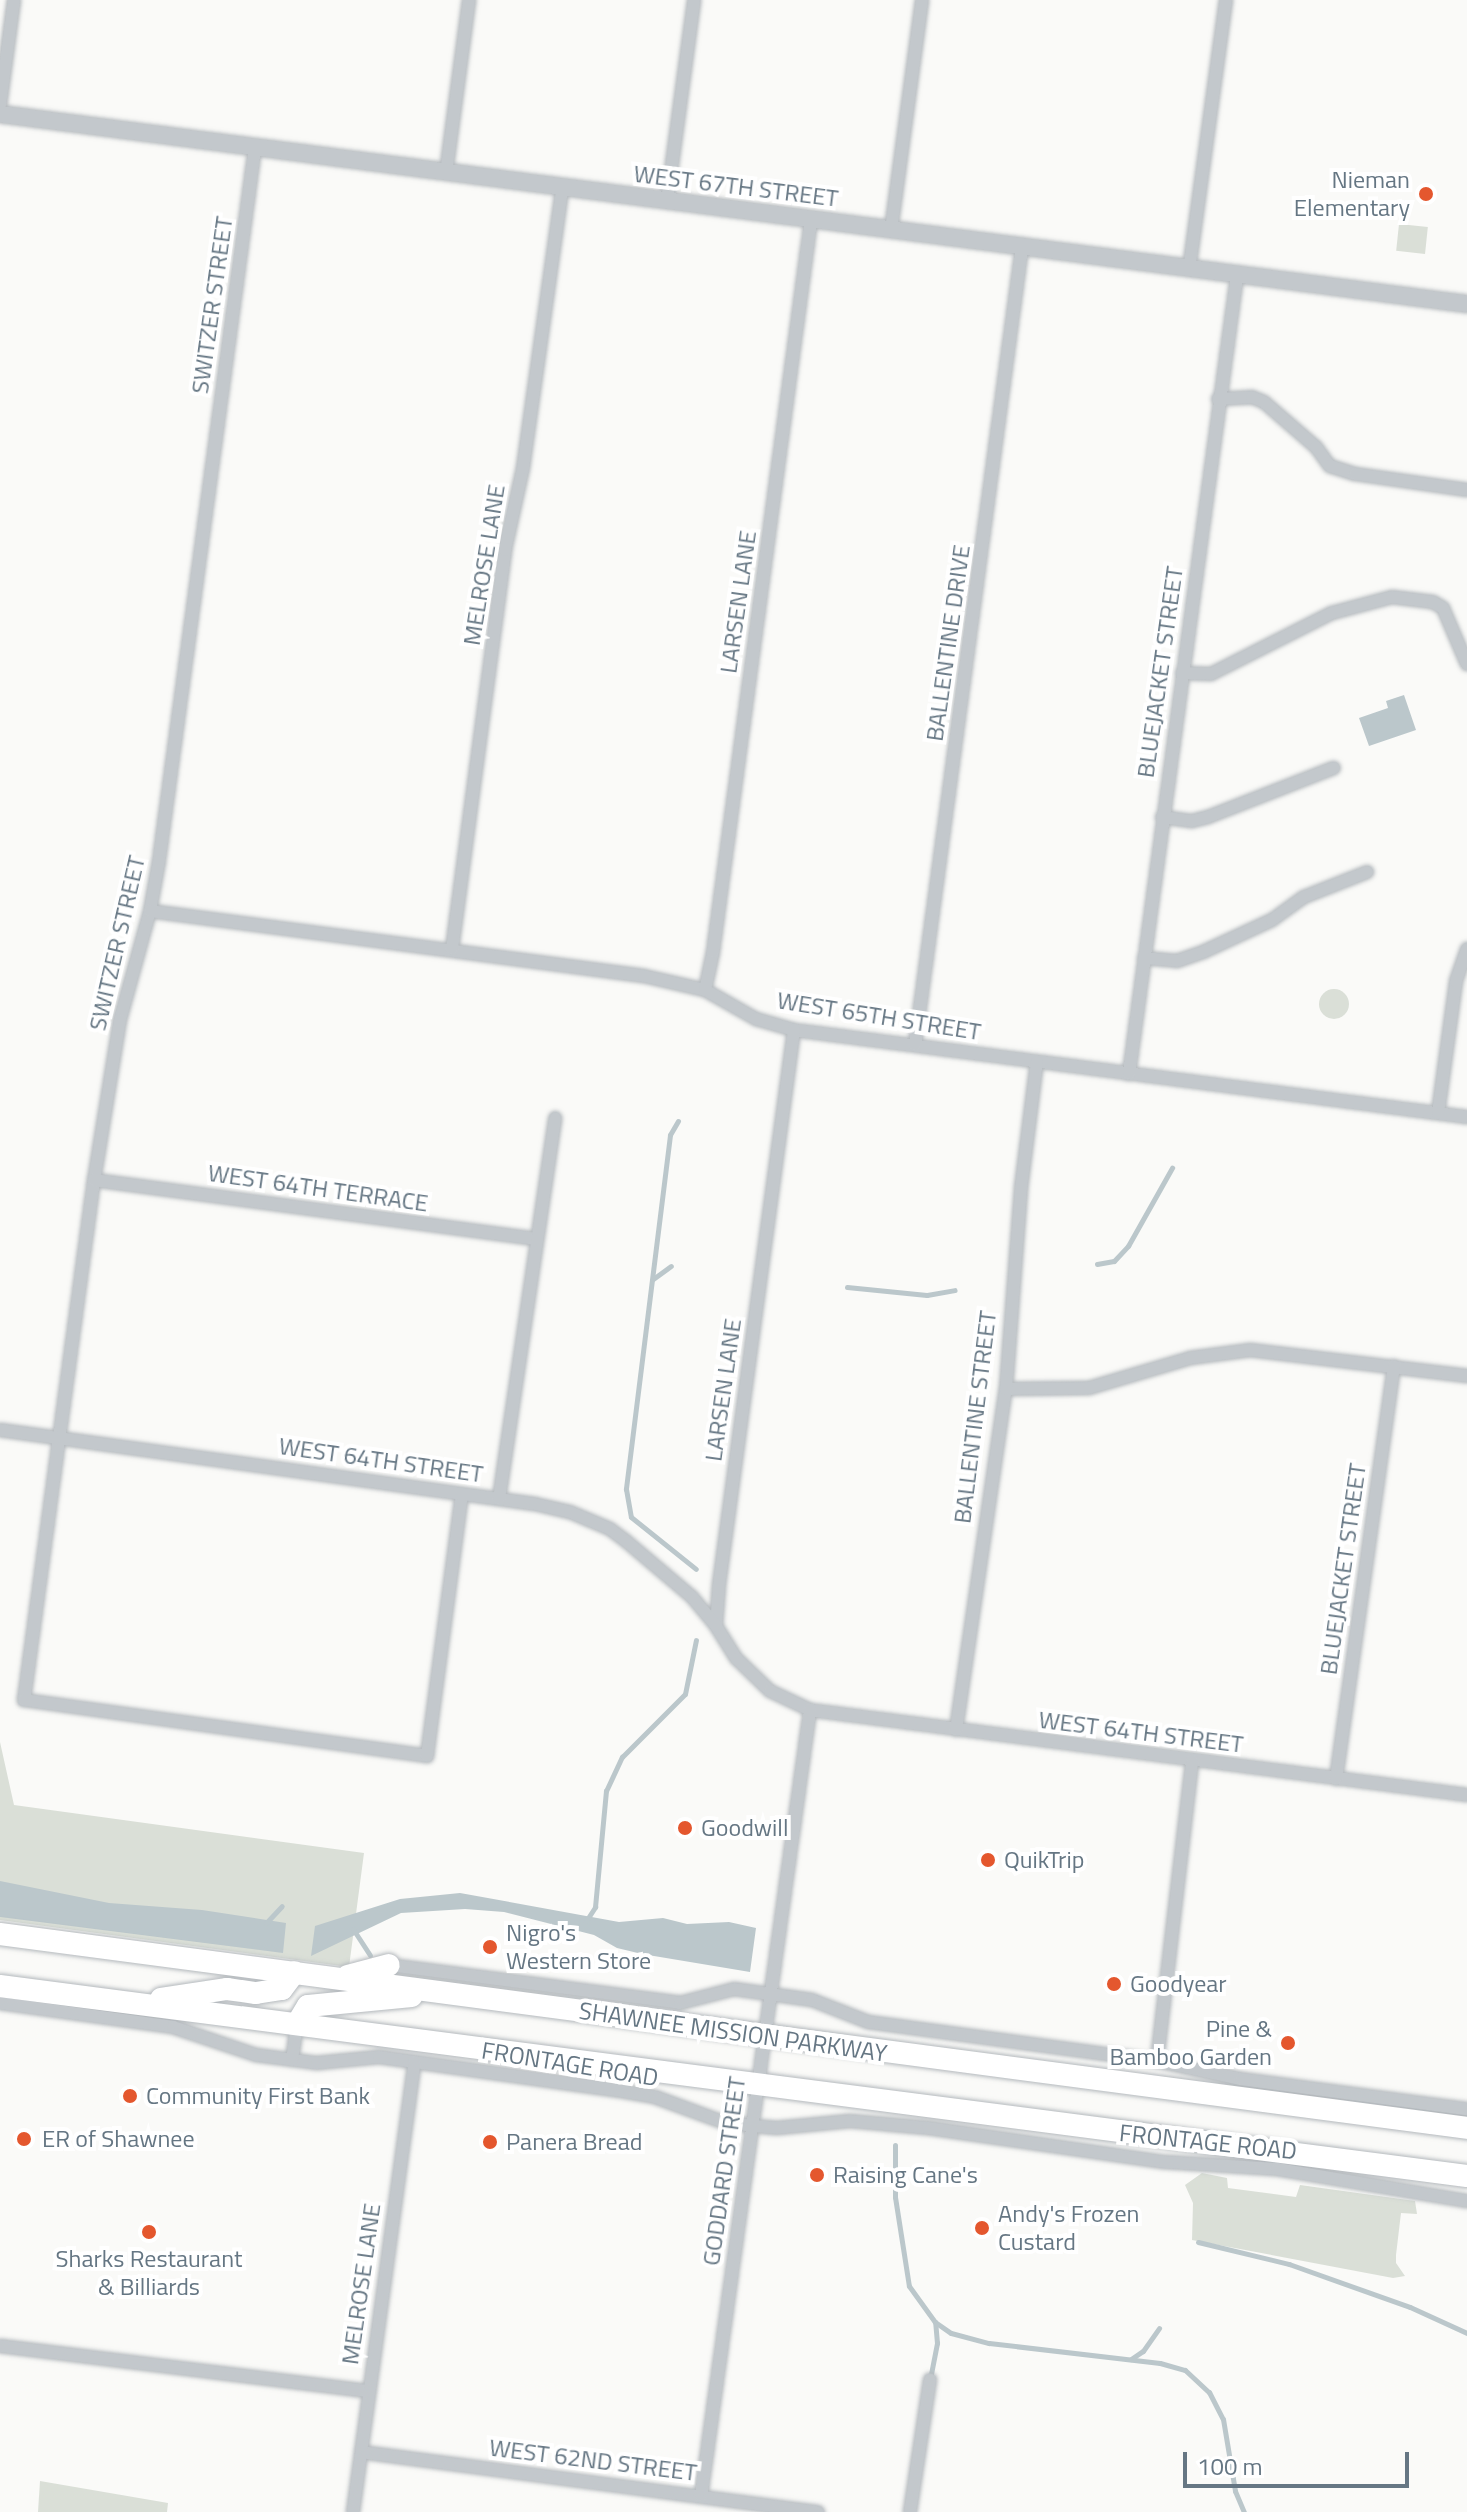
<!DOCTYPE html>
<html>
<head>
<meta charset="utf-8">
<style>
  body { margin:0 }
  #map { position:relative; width:1467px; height:2512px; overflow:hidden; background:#fafaf8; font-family:"Titillium Web",sans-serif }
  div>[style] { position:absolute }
  .green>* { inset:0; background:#dadfd7; transform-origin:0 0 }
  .round { border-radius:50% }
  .water>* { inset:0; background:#bbc7cb }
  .stream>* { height:5px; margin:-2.5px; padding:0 2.5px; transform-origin:2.5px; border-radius:2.5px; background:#bbc7cb }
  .roads { filter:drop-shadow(0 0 2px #b4b9bd) drop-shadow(0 0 2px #b4b9bd) }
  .minor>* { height:12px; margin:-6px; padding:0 6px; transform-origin:6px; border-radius:6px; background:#c3c8cc }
  .tertiary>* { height:16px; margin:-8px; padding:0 8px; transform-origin:8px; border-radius:8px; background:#c3c8cc }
  .trunk>* { height:22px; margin:-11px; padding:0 11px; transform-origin:11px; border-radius:11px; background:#fff }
  .dots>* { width:22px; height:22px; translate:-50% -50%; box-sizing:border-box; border:4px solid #fff; border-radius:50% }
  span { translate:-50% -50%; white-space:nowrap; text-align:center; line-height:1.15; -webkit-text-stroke:8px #fff; paint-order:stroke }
  .poi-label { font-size:24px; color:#657683 }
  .right { translate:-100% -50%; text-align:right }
  .left { translate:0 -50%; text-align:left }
  .street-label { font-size:24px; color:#657683 }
  .scale { position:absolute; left:1183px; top:2452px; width:226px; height:36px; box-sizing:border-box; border:4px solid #657683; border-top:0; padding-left:10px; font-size:24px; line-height:28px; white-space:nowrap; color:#657683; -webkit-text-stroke:6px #fff; paint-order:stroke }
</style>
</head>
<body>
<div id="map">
  <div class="green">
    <div style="left:1399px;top:224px;width:29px;height:27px;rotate:6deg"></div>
    <div class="round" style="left:1319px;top:989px;width:30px;height:30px"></div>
    <div style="clip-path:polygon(0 1742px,14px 1805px,364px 1853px,349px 1967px,0 1920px)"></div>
    <div style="clip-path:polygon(1202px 2173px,1227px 2178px,1228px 2188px,1296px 2197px,1300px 2185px,1415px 2201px,1417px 2214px,1401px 2213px,1396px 2255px,1396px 2263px,1405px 2276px,1393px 2278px,1192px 2240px,1193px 2203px,1185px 2185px)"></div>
    <div style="clip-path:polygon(40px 2481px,168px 2503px,167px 2512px,38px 2512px)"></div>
  </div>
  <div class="water">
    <div style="clip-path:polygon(1404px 695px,1416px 730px,1369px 746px,1359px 718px,1388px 708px,1386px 701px)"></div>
    <div style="clip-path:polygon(0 1881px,109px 1903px,202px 1910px,286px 1923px,283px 1953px,0 1917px)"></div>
    <div style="clip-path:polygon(460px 1893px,619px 1922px,663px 1918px,687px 1924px,729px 1922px,756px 1928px,750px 1972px,642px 1954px,617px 1948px,594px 1935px,504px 1912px,465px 1909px,401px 1913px,311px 1956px,315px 1926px,400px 1899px)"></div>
  </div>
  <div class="stream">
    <div style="left:678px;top:1121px;width:16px;rotate:120deg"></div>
    <div style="left:670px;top:1135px;width:357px;rotate:97.1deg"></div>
    <div style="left:626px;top:1489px;width:28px;rotate:80deg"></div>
    <div style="left:631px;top:1517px;width:83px;rotate:38.7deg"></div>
    <div style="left:1097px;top:1264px;width:17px;rotate:-10deg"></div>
    <div style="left:1114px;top:1261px;width:21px;rotate:-47deg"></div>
    <div style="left:1128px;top:1246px;width:90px;rotate:-60.6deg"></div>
    <div style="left:653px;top:1279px;width:22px;rotate:-36deg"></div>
    <div style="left:847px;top:1287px;width:80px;rotate:5.7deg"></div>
    <div style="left:927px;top:1295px;width:28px;rotate:-10deg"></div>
    <div style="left:586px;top:1921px;width:17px;rotate:-57deg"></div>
    <div style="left:595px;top:1907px;width:117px;rotate:-84.6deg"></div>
    <div style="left:606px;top:1791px;width:38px;rotate:-65deg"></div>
    <div style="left:622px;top:1757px;width:89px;rotate:-45deg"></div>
    <div style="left:685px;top:1694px;width:55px;rotate:-78.5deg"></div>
    <div style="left:266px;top:1923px;width:23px;rotate:-47deg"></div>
    <div style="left:353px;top:1929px;width:31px;rotate:57deg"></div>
    <div style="left:895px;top:2145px;width:52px;rotate:90deg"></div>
    <div style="left:895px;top:2197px;width:90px;rotate:81.1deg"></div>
    <div style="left:909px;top:2286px;width:44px;rotate:54.2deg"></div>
    <div style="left:935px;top:2322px;width:19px;rotate:35deg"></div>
    <div style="left:951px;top:2333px;width:39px;rotate:15deg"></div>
    <div style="left:989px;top:2343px;width:172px;rotate:6.7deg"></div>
    <div style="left:1160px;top:2363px;width:26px;rotate:16deg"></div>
    <div style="left:1185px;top:2370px;width:33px;rotate:43deg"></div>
    <div style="left:1209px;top:2392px;width:30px;rotate:63deg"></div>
    <div style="left:1223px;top:2419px;width:73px;rotate:80.5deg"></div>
    <div style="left:1235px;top:2491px;width:23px;rotate:67deg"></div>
    <div style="left:1198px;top:2242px;width:94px;rotate:13.6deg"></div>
    <div style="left:1289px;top:2264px;width:128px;rotate:19.6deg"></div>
    <div style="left:1410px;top:2307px;width:63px;rotate:24.5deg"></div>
    <div style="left:1131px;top:2359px;width:14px;rotate:-34deg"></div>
    <div style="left:1143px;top:2351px;width:28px;rotate:-55deg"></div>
    <div style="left:930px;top:2379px;width:37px;rotate:-79deg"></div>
    <div style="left:937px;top:2343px;width:21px;rotate:-95deg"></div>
  </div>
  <div class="roads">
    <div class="minor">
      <div style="left:0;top:105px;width:106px;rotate:-82.4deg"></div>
      <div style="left:255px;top:148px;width:719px;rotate:97.67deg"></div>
      <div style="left:159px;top:861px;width:51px;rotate:100.2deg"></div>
      <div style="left:150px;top:911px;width:113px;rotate:105.4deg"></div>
      <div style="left:120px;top:1020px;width:162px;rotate:99.2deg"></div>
      <div style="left:94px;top:1180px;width:525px;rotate:97.67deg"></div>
      <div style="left:24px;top:1700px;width:407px;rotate:7.9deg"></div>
      <div style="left:427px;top:1756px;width:264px;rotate:-82.4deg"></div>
      <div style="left:446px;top:173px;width:175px;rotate:-82.4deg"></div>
      <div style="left:667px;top:201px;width:203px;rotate:-82.3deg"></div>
      <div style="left:891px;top:230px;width:232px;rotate:-82.3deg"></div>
      <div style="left:1189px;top:270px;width:273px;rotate:-82.2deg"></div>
      <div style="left:1218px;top:399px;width:34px;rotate:-3deg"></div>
      <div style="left:1252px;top:397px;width:13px;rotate:23deg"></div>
      <div style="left:1264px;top:402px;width:69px;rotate:40.9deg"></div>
      <div style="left:1316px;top:447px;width:24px;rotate:54deg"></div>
      <div style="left:1330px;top:466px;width:26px;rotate:18deg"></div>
      <div style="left:1355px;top:474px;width:113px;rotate:8.1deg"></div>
      <div style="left:1182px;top:673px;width:29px;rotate:2deg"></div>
      <div style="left:1211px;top:674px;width:136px;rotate:-26.8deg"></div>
      <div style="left:1332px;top:613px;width:62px;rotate:-14.9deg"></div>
      <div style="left:1392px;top:597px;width:41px;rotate:7deg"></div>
      <div style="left:1433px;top:602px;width:12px;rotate:31deg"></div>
      <div style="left:1443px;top:608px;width:61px;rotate:66.8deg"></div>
      <div style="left:1162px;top:817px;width:30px;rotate:8deg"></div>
      <div style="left:1192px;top:821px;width:16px;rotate:-14deg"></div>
      <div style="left:1208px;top:817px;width:135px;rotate:-21.3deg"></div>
      <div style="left:150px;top:911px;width:498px;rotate:7.5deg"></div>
      <div style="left:644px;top:976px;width:63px;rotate:12.9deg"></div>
      <div style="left:705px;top:990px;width:59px;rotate:29.6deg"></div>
      <div style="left:756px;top:1019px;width:40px;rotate:16deg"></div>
      <div style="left:794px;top:1030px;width:679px;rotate:7.37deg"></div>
      <div style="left:452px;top:949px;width:403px;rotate:-82.4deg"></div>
      <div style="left:505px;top:550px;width:84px;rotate:-77.6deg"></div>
      <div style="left:523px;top:468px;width:282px;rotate:-82deg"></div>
      <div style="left:1144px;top:958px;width:33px;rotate:5deg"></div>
      <div style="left:1177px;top:961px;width:28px;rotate:-19deg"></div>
      <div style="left:1203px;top:952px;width:76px;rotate:-24.9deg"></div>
      <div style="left:1272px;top:920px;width:39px;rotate:-36deg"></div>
      <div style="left:1304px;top:897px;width:68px;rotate:-21.6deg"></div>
      <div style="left:705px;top:990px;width:39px;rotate:-78deg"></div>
      <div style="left:713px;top:952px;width:739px;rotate:-82.37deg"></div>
      <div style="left:794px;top:1030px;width:560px;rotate:97.7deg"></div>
      <div style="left:719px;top:1585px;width:41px;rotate:94.2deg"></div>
      <div style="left:716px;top:1626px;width:39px;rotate:58deg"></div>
      <div style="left:737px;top:1659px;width:46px;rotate:44.1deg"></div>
      <div style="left:770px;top:1691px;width:44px;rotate:25.4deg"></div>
      <div style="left:810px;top:1710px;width:662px;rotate:7.37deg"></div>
      <div style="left:915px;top:1045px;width:805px;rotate:-82.36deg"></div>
      <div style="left:1129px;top:1074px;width:805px;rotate:-82.29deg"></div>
      <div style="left:1438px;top:1113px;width:133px;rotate:-82.2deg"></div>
      <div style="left:1456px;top:981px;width:34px;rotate:-71deg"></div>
      <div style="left:94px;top:1180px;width:446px;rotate:7.6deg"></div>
      <div style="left:1006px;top:1389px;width:83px;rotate:-0.7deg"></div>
      <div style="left:1089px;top:1388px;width:105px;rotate:-16.5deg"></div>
      <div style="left:1190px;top:1358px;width:61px;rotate:-7.6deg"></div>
      <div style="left:1250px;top:1350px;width:219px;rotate:6.8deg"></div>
      <div style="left:0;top:1430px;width:540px;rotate:7.88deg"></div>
      <div style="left:535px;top:1504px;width:36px;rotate:13deg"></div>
      <div style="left:570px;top:1512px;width:43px;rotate:23deg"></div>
      <div style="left:610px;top:1529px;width:20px;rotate:37deg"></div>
      <div style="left:626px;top:1541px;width:87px;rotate:40.3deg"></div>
      <div style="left:692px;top:1597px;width:38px;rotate:50deg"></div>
      <div style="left:499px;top:1499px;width:385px;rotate:-81.6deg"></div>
      <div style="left:956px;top:1730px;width:345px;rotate:-81.7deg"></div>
      <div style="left:1006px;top:1389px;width:202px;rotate:-85.7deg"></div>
      <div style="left:1021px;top:1188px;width:127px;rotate:-82.8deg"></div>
      <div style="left:1336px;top:1779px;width:417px;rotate:-82deg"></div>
      <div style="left:389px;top:1965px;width:293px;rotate:7.4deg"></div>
      <div style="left:680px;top:2003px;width:56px;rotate:-14.5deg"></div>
      <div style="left:734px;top:1989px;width:79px;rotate:8deg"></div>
      <div style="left:812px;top:2000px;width:60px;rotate:21.4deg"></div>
      <div style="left:868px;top:2022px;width:292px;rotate:7.7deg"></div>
      <div style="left:1157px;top:2061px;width:86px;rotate:12.1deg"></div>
      <div style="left:1241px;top:2079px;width:228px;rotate:7.6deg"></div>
      <div style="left:0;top:2003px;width:175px;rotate:7.9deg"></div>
      <div style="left:173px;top:2027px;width:88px;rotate:18.6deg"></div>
      <div style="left:256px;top:2055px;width:62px;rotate:7.5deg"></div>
      <div style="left:317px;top:2063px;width:62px;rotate:-5.5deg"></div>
      <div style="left:379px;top:2057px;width:250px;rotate:8deg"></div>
      <div style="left:627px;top:2092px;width:28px;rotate:10deg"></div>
      <div style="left:655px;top:2097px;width:69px;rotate:20.3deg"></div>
      <div style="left:720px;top:2121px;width:33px;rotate:9deg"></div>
      <div style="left:753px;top:2126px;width:24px;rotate:5deg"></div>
      <div style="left:777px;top:2128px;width:73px;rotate:-5.5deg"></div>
      <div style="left:850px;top:2121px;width:78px;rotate:5.1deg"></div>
      <div style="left:928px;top:2128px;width:239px;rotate:8.2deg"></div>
      <div style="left:1165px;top:2162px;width:112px;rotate:3.6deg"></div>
      <div style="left:1277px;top:2169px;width:193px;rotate:9.6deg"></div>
      <div style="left:292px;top:2060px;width:36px;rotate:-82deg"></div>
      <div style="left:1157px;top:2061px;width:302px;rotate:-83.3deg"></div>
      <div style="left:0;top:2346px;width:372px;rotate:7deg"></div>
      <div style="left:361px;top:2452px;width:461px;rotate:7.5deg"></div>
      <div style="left:701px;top:2496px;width:794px;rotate:-82.1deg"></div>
      <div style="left:353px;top:2512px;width:454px;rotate:-82.2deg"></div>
      <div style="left:910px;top:2512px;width:134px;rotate:-81.4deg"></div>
    </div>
    <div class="tertiary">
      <div style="left:0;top:114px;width:1479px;rotate:7.38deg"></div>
    </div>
    <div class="trunk">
      <div style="left:0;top:1934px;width:1480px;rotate:7.53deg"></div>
      <div style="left:348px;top:1976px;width:42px;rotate:-15deg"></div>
      <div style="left:0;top:1986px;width:1479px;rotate:7.38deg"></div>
      <div style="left:161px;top:1999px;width:67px;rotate:-8.6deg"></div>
      <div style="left:227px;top:1989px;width:29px;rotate:8deg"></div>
      <div style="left:256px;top:1993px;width:26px;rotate:-9deg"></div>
      <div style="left:282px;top:1989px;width:21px;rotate:-53deg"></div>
      <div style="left:297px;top:2024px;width:21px;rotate:-59deg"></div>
      <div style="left:308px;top:2006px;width:104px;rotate:-5.5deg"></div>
    </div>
  </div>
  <div class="dots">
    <div style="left:1426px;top:194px;background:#e4572e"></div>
    <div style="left:685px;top:1828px;background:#e4572e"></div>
    <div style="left:988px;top:1860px;background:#e4572e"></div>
    <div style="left:490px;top:1947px;background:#e4572e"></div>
    <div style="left:1114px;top:1984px;background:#e4572e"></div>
    <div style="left:1288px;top:2043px;background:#e4572e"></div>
    <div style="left:130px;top:2096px;background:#e4572e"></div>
    <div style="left:24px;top:2139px;background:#e4572e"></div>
    <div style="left:490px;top:2142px;background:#e4572e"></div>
    <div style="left:817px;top:2175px;background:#e4572e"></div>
    <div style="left:982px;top:2228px;background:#e4572e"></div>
    <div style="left:149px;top:2232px;background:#e4572e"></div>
  </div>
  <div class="poi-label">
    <span class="right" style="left:1410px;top:194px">Nieman<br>Elementary</span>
    <span class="left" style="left:701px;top:1828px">Goodwill</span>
    <span class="left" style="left:1004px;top:1860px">QuikTrip</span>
    <span class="left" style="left:506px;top:1947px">Nigro's<br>Western Store</span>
    <span class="left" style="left:1130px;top:1984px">Goodyear</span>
    <span class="right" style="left:1272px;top:2043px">Pine &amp;<br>Bamboo Garden</span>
    <span class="left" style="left:146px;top:2096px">Community First Bank</span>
    <span class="left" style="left:42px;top:2139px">ER of Shawnee</span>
    <span class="left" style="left:506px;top:2142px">Panera Bread</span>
    <span class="left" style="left:833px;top:2175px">Raising Cane's</span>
    <span class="left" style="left:998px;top:2228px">Andy's Frozen<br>Custard</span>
    <span style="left:149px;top:2273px">Sharks Restaurant<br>&amp; Billiards</span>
  </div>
  <div class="street-label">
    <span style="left:736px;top:186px;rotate:7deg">WEST 67TH STREET</span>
    <span style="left:212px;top:305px;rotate:-82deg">SWITZER STREET</span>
    <span style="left:484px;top:565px;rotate:-81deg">MELROSE LANE</span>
    <span style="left:738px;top:602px;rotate:-82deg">LARSEN LANE</span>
    <span style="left:948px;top:643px;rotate:-82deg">BALLENTINE DRIVE</span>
    <span style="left:1160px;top:672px;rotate:-82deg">BLUEJACKET STREET</span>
    <span style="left:117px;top:943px;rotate:-77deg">SWITZER STREET</span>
    <span style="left:879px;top:1016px;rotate:9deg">WEST 65TH STREET</span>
    <span style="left:318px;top:1188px;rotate:8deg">WEST 64TH TERRACE</span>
    <span style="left:723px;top:1390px;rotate:-82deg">LARSEN LANE</span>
    <span style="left:975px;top:1417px;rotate:-83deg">BALLENTINE STREET</span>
    <span style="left:381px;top:1460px;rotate:8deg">WEST 64TH STREET</span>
    <span style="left:1343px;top:1569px;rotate:-82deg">BLUEJACKET STREET</span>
    <span style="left:1141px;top:1732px;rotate:7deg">WEST 64TH STREET</span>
    <span style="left:733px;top:2032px;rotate:8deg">SHAWNEE MISSION PARKWAY</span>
    <span style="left:570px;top:2064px;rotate:9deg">FRONTAGE ROAD</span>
    <span style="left:1208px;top:2142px;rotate:6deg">FRONTAGE ROAD</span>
    <span style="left:724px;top:2171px;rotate:-82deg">GODDARD STREET</span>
    <span style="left:361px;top:2284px;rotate:-82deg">MELROSE LANE</span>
    <span style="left:593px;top:2460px;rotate:7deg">WEST 62ND STREET</span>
  </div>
  <div class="scale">100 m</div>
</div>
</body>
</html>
